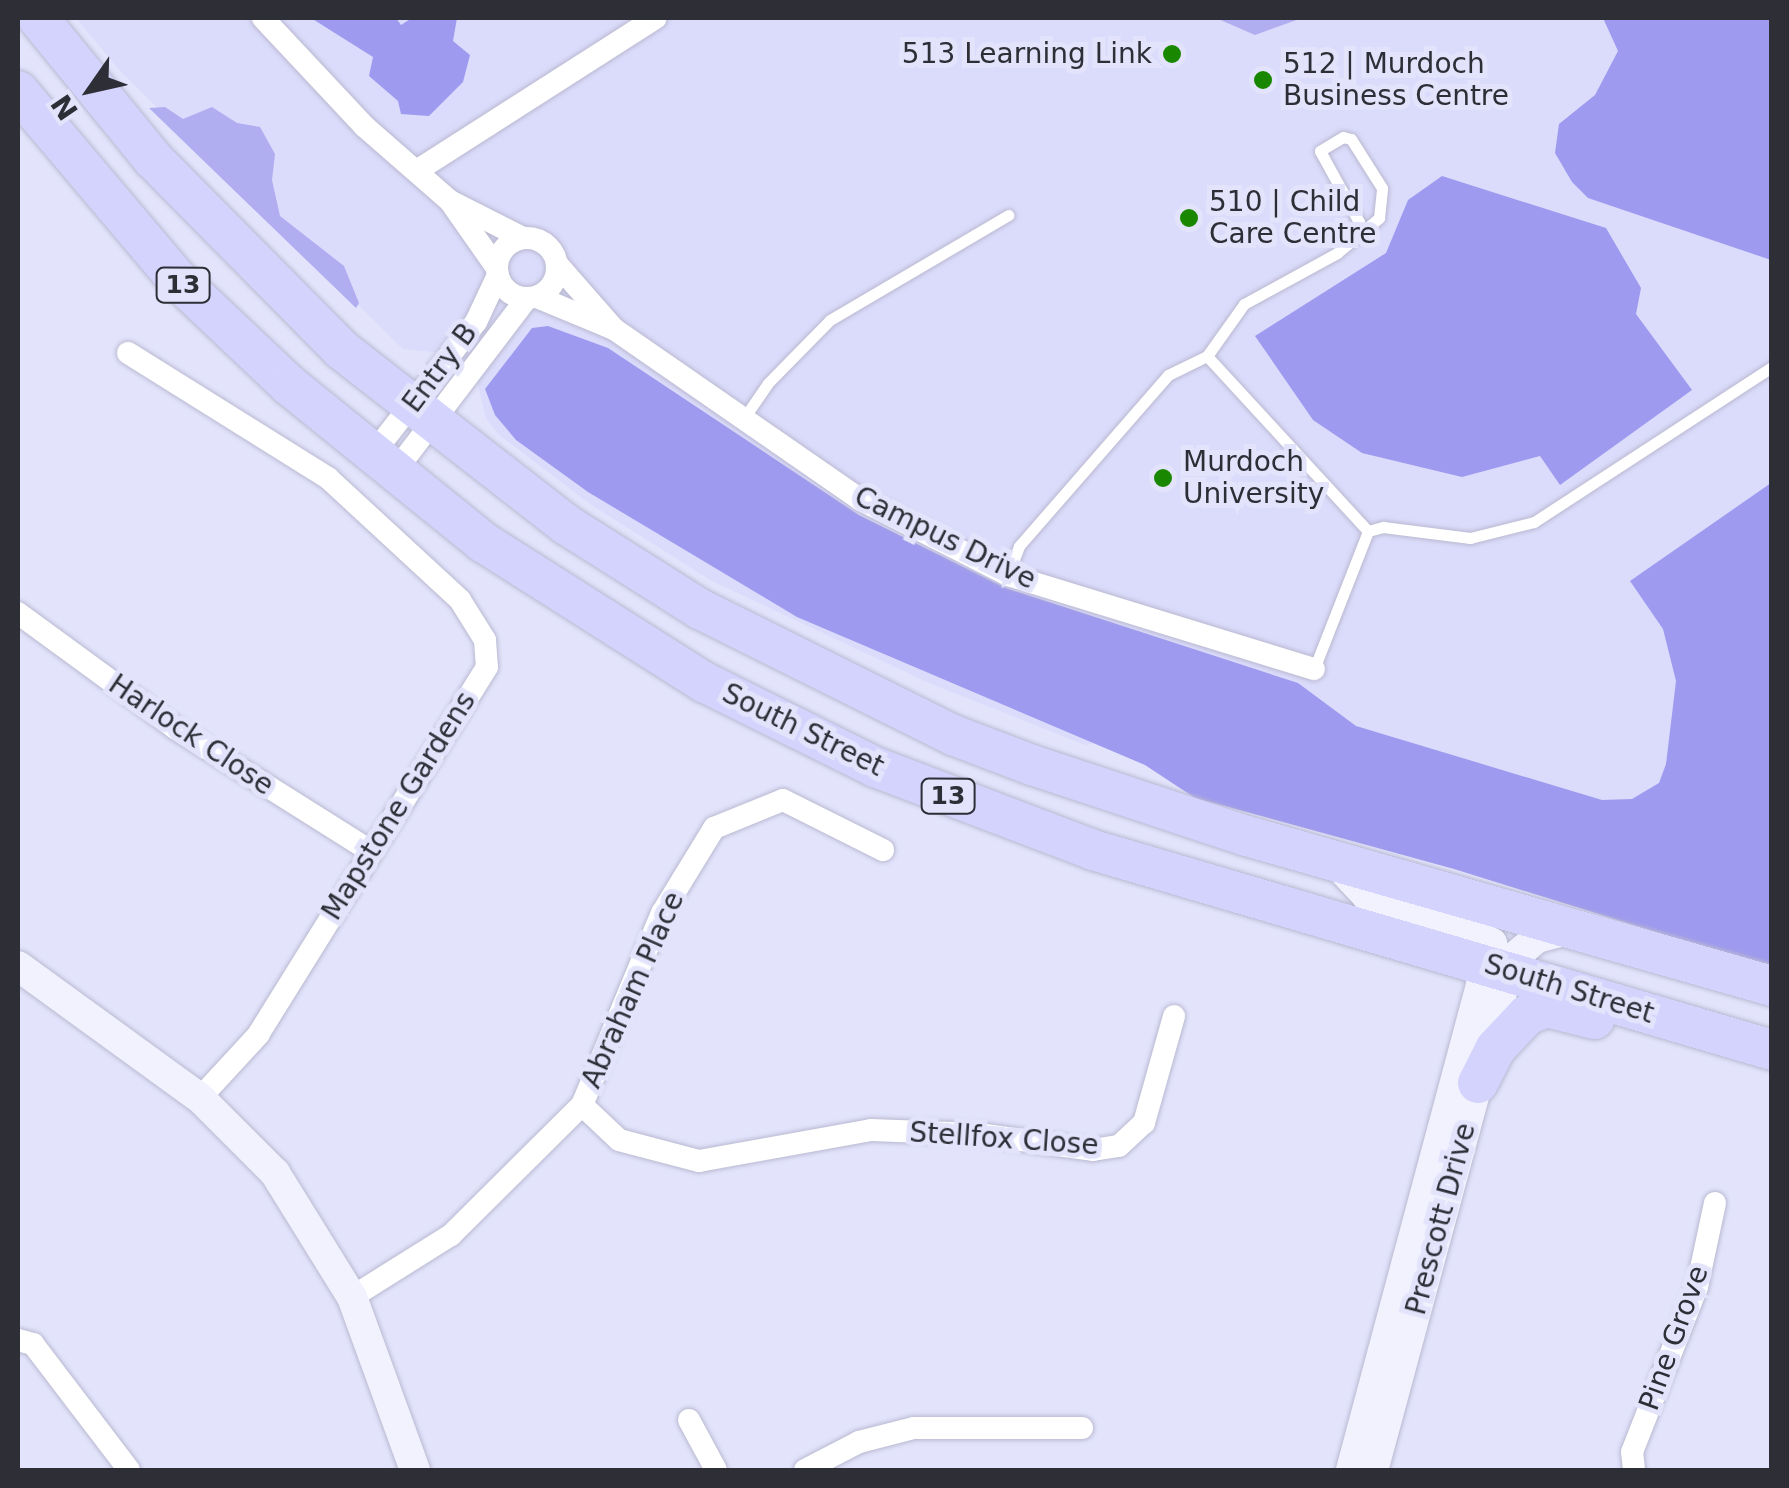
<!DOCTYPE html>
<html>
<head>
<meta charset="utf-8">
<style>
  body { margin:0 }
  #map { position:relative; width:1789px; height:1488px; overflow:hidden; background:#e3e4fc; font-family:"DejaVu Sans",sans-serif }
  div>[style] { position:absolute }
  .built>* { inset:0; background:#dbdbfb }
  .green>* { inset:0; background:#b0adf1 }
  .forest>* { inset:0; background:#9e9aef }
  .roads { filter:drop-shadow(0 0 2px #b9b9d1) drop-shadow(0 0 2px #b9b9d1) }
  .lane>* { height:11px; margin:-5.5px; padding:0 5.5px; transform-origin:5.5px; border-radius:5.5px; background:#fff }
  .street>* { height:22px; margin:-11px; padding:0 11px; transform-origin:11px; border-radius:11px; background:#fff }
  .street>.ring { margin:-11px; padding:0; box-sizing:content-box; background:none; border:22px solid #fff; border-radius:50% }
  .secondary>* { height:30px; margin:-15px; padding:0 15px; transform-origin:15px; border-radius:15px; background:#f2f2fe }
  .highway>* { height:40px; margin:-20px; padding:0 20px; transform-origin:20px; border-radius:20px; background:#d3d3fd }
  .dots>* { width:28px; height:28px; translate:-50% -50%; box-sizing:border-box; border:5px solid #e3e4fc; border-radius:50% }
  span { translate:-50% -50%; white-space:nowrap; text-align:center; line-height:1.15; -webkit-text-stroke:10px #e3e4fc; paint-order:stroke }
  .shield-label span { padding:2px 8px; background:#e3e4fc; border:2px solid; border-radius:8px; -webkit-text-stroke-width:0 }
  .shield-label { font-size:25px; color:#2e2e37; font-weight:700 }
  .poi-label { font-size:28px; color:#2e2e37 }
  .right { translate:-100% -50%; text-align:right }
  .left { translate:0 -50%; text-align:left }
  .street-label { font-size:28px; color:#2e2e37 }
  .frame { position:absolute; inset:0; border:20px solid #2e2e37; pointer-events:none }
  .north { position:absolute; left:40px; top:40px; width:100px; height:100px; -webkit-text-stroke:8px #e3e4fc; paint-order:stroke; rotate:236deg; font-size:28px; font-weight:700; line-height:40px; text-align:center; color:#2e2e37 }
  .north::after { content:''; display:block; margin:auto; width:35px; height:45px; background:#2e2e37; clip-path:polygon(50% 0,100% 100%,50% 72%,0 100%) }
</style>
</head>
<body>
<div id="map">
  <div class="built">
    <div style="clip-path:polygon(76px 18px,1771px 18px,1771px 931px,1154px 732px,1085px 745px,929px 683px,710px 580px,590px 504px,498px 434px,486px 418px,477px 381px,442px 353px,403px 349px,122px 73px)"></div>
  </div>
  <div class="green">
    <div style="clip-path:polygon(1216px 18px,1302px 18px,1255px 35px)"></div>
    <div style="clip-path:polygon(165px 107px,183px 119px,212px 107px,237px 123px,260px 127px,275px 154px,272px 180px,280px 216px,344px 266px,359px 303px,356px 308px,149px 108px)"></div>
  </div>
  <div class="forest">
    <div style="clip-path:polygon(311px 18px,396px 18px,401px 25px,412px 18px,457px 18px,453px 41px,470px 55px,463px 82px,429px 116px,401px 114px,398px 101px,369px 76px,373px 57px)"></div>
    <div style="clip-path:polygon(1603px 18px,1771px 18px,1771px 260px,1588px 198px,1572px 182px,1555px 153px,1559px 124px,1595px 95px,1618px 51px)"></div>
    <div style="clip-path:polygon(1442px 176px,1606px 228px,1641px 288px,1636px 314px,1692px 390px,1560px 485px,1540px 456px,1462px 477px,1362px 453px,1313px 420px,1255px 336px,1386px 253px,1408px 200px)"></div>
    <div style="clip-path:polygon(548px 326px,608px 348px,859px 515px,1006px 588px,1298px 683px,1356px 726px,1602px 800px,1632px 799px,1659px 783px,1666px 764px,1676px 681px,1663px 629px,1630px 581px,1771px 483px,1771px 968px,1454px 869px,1195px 798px,1145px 765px,797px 617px,588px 492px,516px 440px,495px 415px,485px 389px,532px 328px)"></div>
  </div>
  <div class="roads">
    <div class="lane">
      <div style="left:1207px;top:356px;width:238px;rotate:47.4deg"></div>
      <div style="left:742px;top:421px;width:46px;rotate:-55.6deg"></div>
      <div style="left:768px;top:383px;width:88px;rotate:-45.5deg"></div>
      <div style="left:830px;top:320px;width:207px;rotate:-30.5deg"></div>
      <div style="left:1008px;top:575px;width:31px;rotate:-69deg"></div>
      <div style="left:1019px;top:546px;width:227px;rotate:-48.9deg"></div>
      <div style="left:1168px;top:375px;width:43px;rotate:-26deg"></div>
      <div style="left:1207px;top:356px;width:64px;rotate:-54.6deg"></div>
      <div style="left:1244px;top:304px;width:106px;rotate:-28.7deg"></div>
      <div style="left:1337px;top:253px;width:55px;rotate:-39.8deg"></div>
      <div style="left:1379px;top:218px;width:30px;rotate:-84deg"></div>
      <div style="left:1382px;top:188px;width:58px;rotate:-122.3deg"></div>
      <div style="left:1351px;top:139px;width:8px;rotate:-166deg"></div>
      <div style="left:1343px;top:137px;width:27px;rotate:149deg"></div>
      <div style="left:1320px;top:151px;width:81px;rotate:61.2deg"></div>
      <div style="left:1359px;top:222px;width:14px;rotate:98deg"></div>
      <div style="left:1314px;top:669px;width:148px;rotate:-68.6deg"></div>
      <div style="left:1368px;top:531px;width:16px;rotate:-15deg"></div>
      <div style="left:1383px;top:527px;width:88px;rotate:7.2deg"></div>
      <div style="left:1470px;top:538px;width:66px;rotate:-14deg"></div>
      <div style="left:1534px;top:522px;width:284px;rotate:-33.1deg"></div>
    </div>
    <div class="street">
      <div style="left:263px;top:18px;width:148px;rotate:46.9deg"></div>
      <div style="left:364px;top:126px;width:114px;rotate:41.1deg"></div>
      <div style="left:450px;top:201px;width:82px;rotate:26.9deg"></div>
      <div style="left:418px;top:170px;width:282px;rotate:-32.6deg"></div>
      <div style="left:452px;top:204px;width:78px;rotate:54.9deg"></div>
      <div class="ring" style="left:497px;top:238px;width:38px;height:38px"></div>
      <div style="left:557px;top:264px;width:86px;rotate:48.8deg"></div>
      <div style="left:614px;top:329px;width:300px;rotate:34.7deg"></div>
      <div style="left:861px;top:500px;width:165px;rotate:27deg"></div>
      <div style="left:1008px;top:575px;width:320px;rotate:17.1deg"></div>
      <div style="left:537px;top:297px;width:83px;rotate:22.6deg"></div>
      <div style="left:128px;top:353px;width:236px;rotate:32deg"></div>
      <div style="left:328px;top:478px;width:180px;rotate:42.7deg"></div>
      <div style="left:460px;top:600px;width:47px;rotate:58deg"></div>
      <div style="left:485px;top:640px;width:27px;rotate:86deg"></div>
      <div style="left:487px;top:667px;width:432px;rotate:121.9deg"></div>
      <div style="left:259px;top:1034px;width:87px;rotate:132.7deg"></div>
      <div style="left:372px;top:455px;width:169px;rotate:-52deg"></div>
      <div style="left:476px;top:322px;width:52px;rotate:-64.9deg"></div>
      <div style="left:393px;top:474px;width:221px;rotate:-52.7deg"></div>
      <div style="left:18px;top:613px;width:195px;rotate:36.2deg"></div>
      <div style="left:175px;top:728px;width:229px;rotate:32.2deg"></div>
      <div style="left:582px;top:1105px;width:51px;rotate:43.4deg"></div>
      <div style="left:619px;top:1140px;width:83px;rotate:14.7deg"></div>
      <div style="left:699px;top:1161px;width:175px;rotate:-10.2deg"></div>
      <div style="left:871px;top:1130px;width:107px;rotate:2.1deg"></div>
      <div style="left:978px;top:1134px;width:116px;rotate:7.9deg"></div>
      <div style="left:1093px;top:1150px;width:26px;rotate:-9deg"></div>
      <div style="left:1119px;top:1146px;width:34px;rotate:-43deg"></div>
      <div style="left:1144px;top:1123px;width:111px;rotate:-74.3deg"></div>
      <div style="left:352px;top:1297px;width:117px;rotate:-32.1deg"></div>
      <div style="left:451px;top:1235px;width:185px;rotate:-44.8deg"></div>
      <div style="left:582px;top:1105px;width:208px;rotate:-67.4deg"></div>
      <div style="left:662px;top:913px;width:100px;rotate:-58.5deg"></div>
      <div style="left:714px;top:828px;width:74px;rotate:-22.1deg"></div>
      <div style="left:783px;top:800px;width:112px;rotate:26.6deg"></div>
      <div style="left:18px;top:1340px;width:16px;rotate:15deg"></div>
      <div style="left:33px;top:1344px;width:158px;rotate:52.7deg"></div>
      <div style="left:689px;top:1420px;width:57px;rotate:61.6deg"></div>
      <div style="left:805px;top:1470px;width:61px;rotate:-27.4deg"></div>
      <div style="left:859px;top:1442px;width:57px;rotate:-14.3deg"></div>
      <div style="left:914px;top:1428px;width:168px"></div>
      <div style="left:1634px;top:1470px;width:18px;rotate:-96deg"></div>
      <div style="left:1632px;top:1452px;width:177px;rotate:-68.5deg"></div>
      <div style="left:1697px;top:1287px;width:86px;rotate:-77.9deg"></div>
    </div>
    <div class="secondary">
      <div style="left:1335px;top:862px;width:47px;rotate:46.7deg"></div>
      <div style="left:1367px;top:896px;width:82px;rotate:15.6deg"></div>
      <div style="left:1446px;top:918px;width:52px;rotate:28.5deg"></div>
      <div style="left:1492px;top:943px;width:47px;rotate:76.6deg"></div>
      <div style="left:1503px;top:989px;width:498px;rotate:105.1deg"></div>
      <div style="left:18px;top:966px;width:225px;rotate:36deg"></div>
      <div style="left:200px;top:1098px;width:106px;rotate:45deg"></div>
      <div style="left:275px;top:1173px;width:146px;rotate:58.2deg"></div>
      <div style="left:352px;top:1297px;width:184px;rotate:70deg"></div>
      <div style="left:1351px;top:1470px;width:502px;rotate:-75deg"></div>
      <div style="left:1481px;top:985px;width:73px;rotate:-40deg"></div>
      <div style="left:1537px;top:938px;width:34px;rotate:-15deg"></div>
    </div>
    <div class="highway">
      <div style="left:38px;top:18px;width:181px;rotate:50.8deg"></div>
      <div style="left:152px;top:158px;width:270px;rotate:45.3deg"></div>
      <div style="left:342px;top:350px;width:285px;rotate:37.9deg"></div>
      <div style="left:567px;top:525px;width:157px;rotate:32.3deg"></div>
      <div style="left:700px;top:609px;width:283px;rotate:26.5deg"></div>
      <div style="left:953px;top:735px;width:85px;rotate:20.8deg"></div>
      <div style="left:1032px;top:765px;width:226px;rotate:18.3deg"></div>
      <div style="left:1247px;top:836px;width:546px;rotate:15.95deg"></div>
      <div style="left:18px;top:91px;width:248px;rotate:49.8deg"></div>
      <div style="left:178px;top:280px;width:153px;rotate:43.4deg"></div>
      <div style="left:289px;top:385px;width:250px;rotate:39deg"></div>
      <div style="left:483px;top:542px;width:262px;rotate:32.4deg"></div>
      <div style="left:704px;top:682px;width:191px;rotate:26.4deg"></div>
      <div style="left:875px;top:767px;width:233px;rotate:20.8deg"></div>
      <div style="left:1093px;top:850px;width:708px;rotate:16.41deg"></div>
      <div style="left:1478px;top:1083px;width:38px;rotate:-63deg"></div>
      <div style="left:1495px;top:1049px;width:47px;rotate:-46.7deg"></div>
      <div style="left:1527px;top:1015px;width:22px;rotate:-22deg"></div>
      <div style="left:1547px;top:1007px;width:49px;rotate:14.3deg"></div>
    </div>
  </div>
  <div class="dots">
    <div style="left:1172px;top:54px;background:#1a8700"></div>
    <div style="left:1263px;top:80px;background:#1a8700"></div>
    <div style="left:1189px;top:218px;background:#1a8700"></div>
    <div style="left:1163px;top:478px;background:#1a8700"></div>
  </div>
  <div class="shield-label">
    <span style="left:183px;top:285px">13</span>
    <span style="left:948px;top:796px">13</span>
  </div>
  <div class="poi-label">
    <span class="right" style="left:1152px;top:54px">513 Learning Link</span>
    <span class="left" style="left:1283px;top:80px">512 | Murdoch<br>Business Centre</span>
    <span class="left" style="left:1209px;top:218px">510 | Child<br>Care Centre</span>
    <span class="left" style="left:1183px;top:478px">Murdoch<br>University</span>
  </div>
  <div class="street-label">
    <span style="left:440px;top:368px;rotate:-53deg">Entry B</span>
    <span style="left:945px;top:538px;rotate:26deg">Campus Drive</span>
    <span style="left:803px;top:730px;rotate:26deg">South Street</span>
    <span style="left:191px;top:735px;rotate:34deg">Harlock Close</span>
    <span style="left:399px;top:806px;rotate:-58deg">Mapstone Gardens</span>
    <span style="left:1569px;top:989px;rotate:17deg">South Street</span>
    <span style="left:633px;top:990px;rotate:-66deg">Abraham Place</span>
    <span style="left:1004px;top:1139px;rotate:4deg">Stellfox Close</span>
    <span style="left:1441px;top:1219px;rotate:-75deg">Prescott Drive</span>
    <span style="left:1674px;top:1338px;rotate:-70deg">Pine Grove</span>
  </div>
  <div class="frame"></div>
  <div class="north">N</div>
</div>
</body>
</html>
